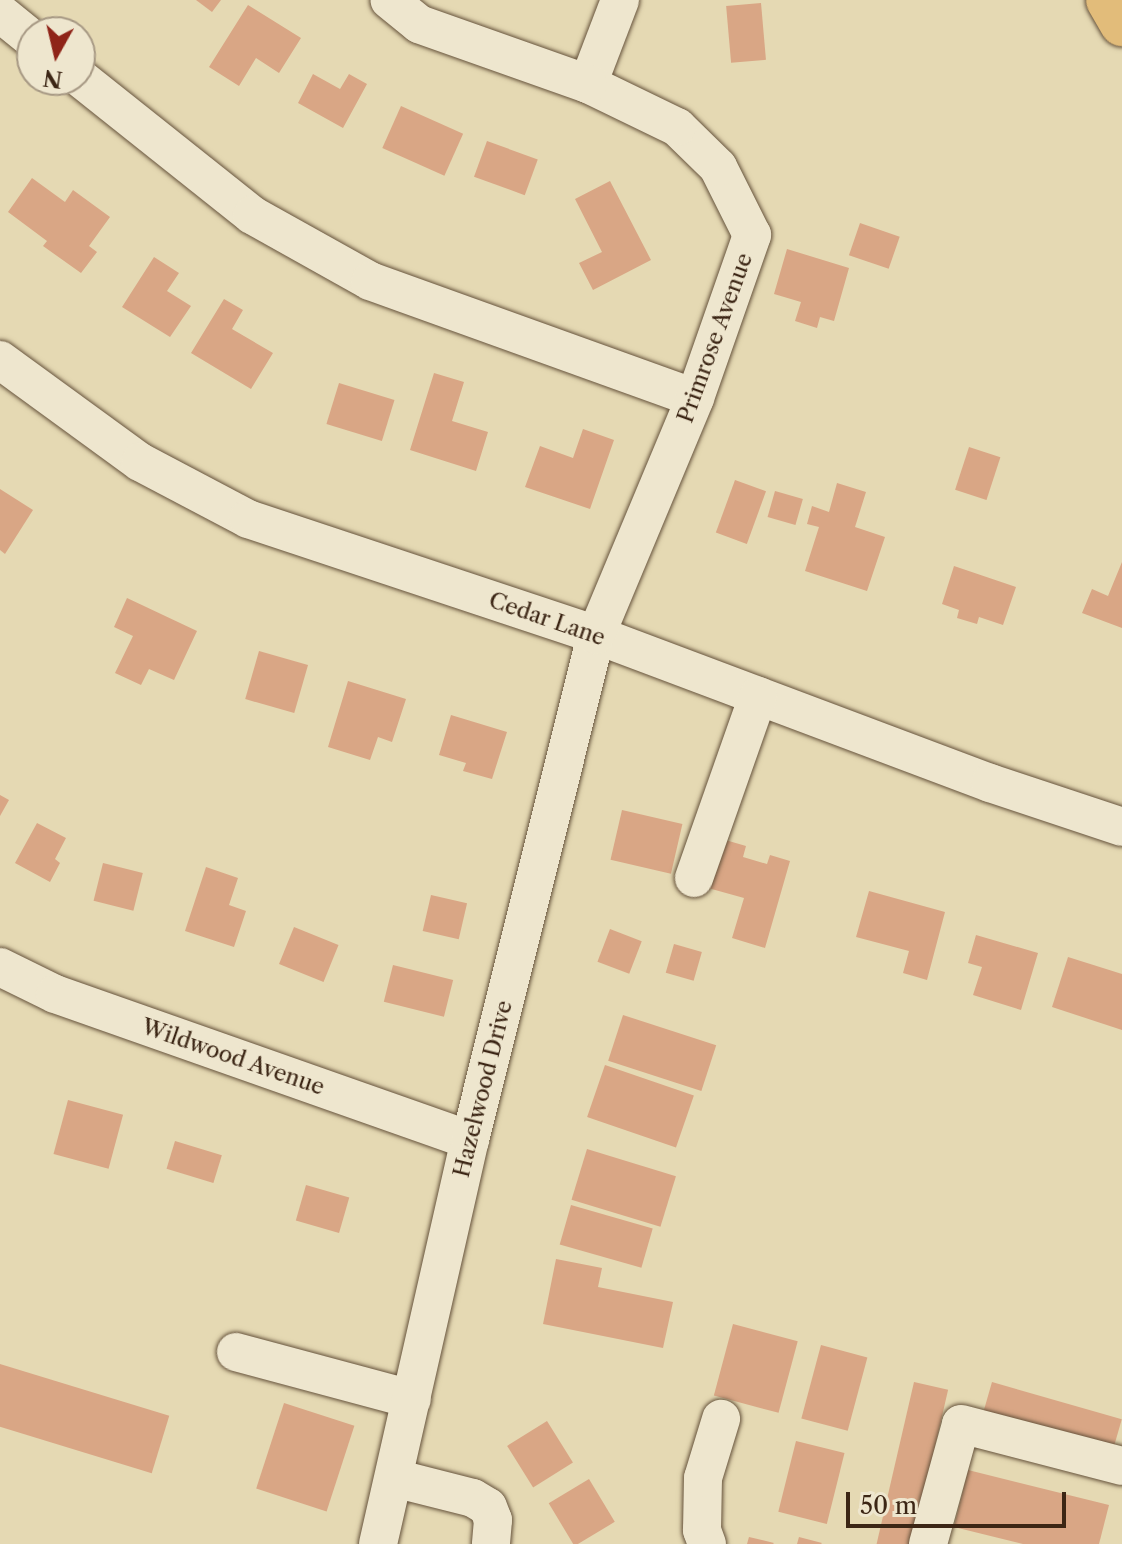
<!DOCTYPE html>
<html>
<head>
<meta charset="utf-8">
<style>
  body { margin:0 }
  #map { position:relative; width:1122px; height:1544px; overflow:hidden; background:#e5d9b3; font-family:"Libre Caslon Text",serif }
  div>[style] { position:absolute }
  .building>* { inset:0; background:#d9a685; transform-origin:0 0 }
  .roads { filter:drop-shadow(0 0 2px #66533c) drop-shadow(0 0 2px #66533c) }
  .minor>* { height:38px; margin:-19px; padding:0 19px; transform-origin:19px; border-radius:19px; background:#eee6ce }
  .highway>* { height:44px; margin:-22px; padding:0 22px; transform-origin:22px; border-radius:22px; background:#e2bc7a }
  span { translate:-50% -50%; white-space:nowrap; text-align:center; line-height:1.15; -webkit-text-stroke:6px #eee6ce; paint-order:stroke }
  .street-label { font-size:22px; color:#3c2615 }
  .north { position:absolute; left:16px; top:16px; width:80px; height:80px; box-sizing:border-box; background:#eee6ce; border:2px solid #a79984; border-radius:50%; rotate:188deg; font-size:22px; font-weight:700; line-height:32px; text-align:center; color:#3c2615 }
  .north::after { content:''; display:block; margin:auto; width:28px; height:36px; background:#8f2418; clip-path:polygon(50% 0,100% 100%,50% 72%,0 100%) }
  .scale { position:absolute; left:846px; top:1492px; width:220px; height:36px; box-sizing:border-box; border:4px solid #3c2615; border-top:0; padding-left:10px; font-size:24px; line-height:28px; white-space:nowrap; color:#3c2615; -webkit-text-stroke:6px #eee6ce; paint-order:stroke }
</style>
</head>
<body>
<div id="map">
  <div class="building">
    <div style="clip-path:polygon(196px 0,221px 0,212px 12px)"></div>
    <div style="left:761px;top:3px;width:57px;height:35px;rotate:85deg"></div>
    <div style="clip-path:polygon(248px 5px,301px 38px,279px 73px,256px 58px,239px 86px,209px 67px)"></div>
    <div style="clip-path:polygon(313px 74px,340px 89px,349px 74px,367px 84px,343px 128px,298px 103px)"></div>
    <div style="left:401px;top:106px;width:68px;height:46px;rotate:24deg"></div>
    <div style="left:487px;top:141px;width:54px;height:38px;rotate:20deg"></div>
    <div style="clip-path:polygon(32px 178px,65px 202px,73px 190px,110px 217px,89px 246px,97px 252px,81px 273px,43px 246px,47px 241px,8px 212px)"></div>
    <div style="clip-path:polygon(610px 181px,651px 260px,593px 290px,579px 263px,602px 252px,575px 199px)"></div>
    <div style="left:860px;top:223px;width:42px;height:34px;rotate:19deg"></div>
    <div style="clip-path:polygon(787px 249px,849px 268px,834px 321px,820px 317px,817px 328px,795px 321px,801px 302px,774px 294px)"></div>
    <div style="clip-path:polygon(154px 257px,179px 273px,167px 291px,191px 306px,170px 337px,122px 307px)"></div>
    <div style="clip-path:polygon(224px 299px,243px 310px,232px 329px,273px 353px,251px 389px,191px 353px)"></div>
    <div style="clip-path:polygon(434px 373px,464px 382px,452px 421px,488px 432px,476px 471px,410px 450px)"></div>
    <div style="left:339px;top:383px;width:58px;height:43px;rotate:17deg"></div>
    <div style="clip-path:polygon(583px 429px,614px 440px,590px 509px,525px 487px,540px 446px,573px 458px)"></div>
    <div style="left:969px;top:447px;width:33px;height:45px;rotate:18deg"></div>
    <div style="left:735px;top:480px;width:33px;height:56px;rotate:20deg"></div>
    <div style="clip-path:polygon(837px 483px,866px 492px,855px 527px,885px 537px,867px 591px,805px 571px,819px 527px,807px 524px,812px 506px,829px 512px)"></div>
    <div style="clip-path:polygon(0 489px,33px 510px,5px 554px,0 550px)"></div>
    <div style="left:775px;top:491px;width:29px;height:27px;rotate:16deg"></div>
    <div style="clip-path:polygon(1122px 562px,1122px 628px,1082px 613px,1092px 589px,1108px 596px)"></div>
    <div style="clip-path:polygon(954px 566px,1016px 587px,1003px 625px,979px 617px,977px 624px,957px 618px,959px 610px,942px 604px)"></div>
    <div style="clip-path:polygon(127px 598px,197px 631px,174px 680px,149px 669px,141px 685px,115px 673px,133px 636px,114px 627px)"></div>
    <div style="left:259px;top:651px;width:51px;height:50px;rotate:16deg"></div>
    <div style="clip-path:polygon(348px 681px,406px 699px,392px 742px,378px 737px,370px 760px,328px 747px)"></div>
    <div style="clip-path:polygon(451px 715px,507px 732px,492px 779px,463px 771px,466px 763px,439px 755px)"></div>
    <div style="clip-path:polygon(0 795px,9px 800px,0 816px)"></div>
    <div style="left:622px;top:810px;width:62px;height:51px;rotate:13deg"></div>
    <div style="clip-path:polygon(37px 823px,66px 838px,55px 859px,60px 863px,50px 882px,15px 863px)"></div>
    <div style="clip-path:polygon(722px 839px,746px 846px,743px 857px,767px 864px,770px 855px,790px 861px,765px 948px,732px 938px,744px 898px,708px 888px)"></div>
    <div style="left:103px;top:863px;width:41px;height:39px;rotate:14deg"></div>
    <div style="clip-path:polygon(206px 867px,238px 878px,229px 905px,246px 911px,234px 947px,185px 931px)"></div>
    <div style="clip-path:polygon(869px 891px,945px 912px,927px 980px,903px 973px,909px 951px,856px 937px)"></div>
    <div style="left:431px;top:895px;width:37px;height:37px;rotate:13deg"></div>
    <div style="left:294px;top:927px;width:48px;height:40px;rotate:22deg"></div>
    <div style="left:610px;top:929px;width:34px;height:35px;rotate:21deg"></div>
    <div style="clip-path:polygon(976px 935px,1038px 953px,1021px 1010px,973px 995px,982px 967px,968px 963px)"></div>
    <div style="left:674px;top:944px;width:29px;height:30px;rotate:16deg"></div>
    <div style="clip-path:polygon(1068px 957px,1122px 974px,1122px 1030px,1052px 1007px)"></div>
    <div style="left:393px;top:965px;width:62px;height:38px;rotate:14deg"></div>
    <div style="left:623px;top:1015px;width:98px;height:48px;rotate:18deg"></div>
    <div style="left:605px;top:1065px;width:94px;height:55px;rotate:19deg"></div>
    <div style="left:68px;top:1100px;width:57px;height:56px;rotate:15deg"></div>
    <div style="left:175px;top:1141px;width:49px;height:29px;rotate:17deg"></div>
    <div style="left:587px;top:1149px;width:93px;height:53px;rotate:17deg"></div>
    <div style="left:306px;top:1185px;width:45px;height:37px;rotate:16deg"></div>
    <div style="left:571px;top:1205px;width:85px;height:41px;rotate:16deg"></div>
    <div style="clip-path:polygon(556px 1259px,602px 1268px,598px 1287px,673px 1302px,663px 1348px,543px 1324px)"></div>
    <div style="left:733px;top:1324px;width:67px;height:74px;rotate:15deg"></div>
    <div style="left:821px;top:1345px;width:48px;height:76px;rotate:15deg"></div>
    <div style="left:0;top:1364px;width:177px;height:60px;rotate:17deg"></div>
    <div style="left:914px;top:1382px;width:35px;height:167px;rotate:13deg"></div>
    <div style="left:992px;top:1382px;width:135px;height:31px;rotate:16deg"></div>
    <div style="left:284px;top:1403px;width:74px;height:90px;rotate:18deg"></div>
    <div style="left:547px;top:1421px;width:49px;height:47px;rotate:58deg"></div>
    <div style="left:796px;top:1441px;width:50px;height:73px;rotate:14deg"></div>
    <div style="clip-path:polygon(968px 1470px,1109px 1505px,1099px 1544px,1023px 1544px,954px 1527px)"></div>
    <div style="left:589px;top:1479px;width:50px;height:47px;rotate:59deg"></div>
    <div style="clip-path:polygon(749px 1537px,774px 1543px,773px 1544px,747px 1544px)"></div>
    <div style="clip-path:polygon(799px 1537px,822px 1543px,821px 1544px,797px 1544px)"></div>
  </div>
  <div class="roads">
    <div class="minor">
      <div style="left:0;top:13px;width:41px;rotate:39.1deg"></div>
      <div style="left:80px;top:78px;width:220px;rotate:38.5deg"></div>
      <div style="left:252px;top:215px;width:135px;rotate:29.2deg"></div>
      <div style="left:370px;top:281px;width:345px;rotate:19.8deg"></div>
      <div style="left:588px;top:84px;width:90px;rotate:-69.1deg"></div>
      <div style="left:0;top:360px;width:173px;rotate:36.1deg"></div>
      <div style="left:140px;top:462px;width:122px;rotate:27.8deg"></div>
      <div style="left:248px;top:519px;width:367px;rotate:18.4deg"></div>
      <div style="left:596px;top:635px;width:421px;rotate:20.6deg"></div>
      <div style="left:990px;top:783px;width:139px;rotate:18.4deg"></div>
      <div style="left:694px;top:878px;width:193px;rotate:-70.6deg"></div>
      <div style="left:0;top:967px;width:61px;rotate:26.1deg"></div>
      <div style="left:55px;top:994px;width:440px;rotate:19.4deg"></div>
      <div style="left:236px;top:1352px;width:182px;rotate:15deg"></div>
      <div style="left:394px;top:1478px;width:81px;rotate:14.2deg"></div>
      <div style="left:473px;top:1498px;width:17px;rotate:31deg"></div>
      <div style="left:488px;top:1507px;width:14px;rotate:69deg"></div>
      <div style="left:493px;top:1520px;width:24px;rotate:95deg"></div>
      <div style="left:378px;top:1544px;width:414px;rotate:-77.2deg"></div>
      <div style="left:470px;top:1140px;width:520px;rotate:-75.99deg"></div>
      <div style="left:596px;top:635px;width:257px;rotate:-67.3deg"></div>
      <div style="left:695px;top:398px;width:173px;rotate:-70.7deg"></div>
      <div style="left:752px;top:235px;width:76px;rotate:-116.6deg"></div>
      <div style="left:718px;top:167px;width:57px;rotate:-135.7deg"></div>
      <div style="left:677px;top:127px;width:99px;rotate:-154.2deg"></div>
      <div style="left:588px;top:84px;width:179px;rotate:-160.5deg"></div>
      <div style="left:419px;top:24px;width:38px;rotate:-141deg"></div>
      <div style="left:707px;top:1544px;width:15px;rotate:-110deg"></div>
      <div style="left:702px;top:1530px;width:52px;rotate:-88.9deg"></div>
      <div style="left:703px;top:1478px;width:62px;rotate:-73deg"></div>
      <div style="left:928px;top:1544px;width:124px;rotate:-74.6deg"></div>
      <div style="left:961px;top:1424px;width:166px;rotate:14.6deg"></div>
    </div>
    <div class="highway">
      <div style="left:1108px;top:0;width:28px;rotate:60deg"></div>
    </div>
  </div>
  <div class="street-label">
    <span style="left:715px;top:338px;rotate:-70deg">Primrose Avenue</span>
    <span style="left:547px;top:619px;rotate:19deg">Cedar Lane</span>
    <span style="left:233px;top:1057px;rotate:19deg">Wildwood Avenue</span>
    <span style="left:483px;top:1089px;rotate:-76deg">Hazelwood Drive</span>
  </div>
  <div class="north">N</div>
  <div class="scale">50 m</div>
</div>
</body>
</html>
